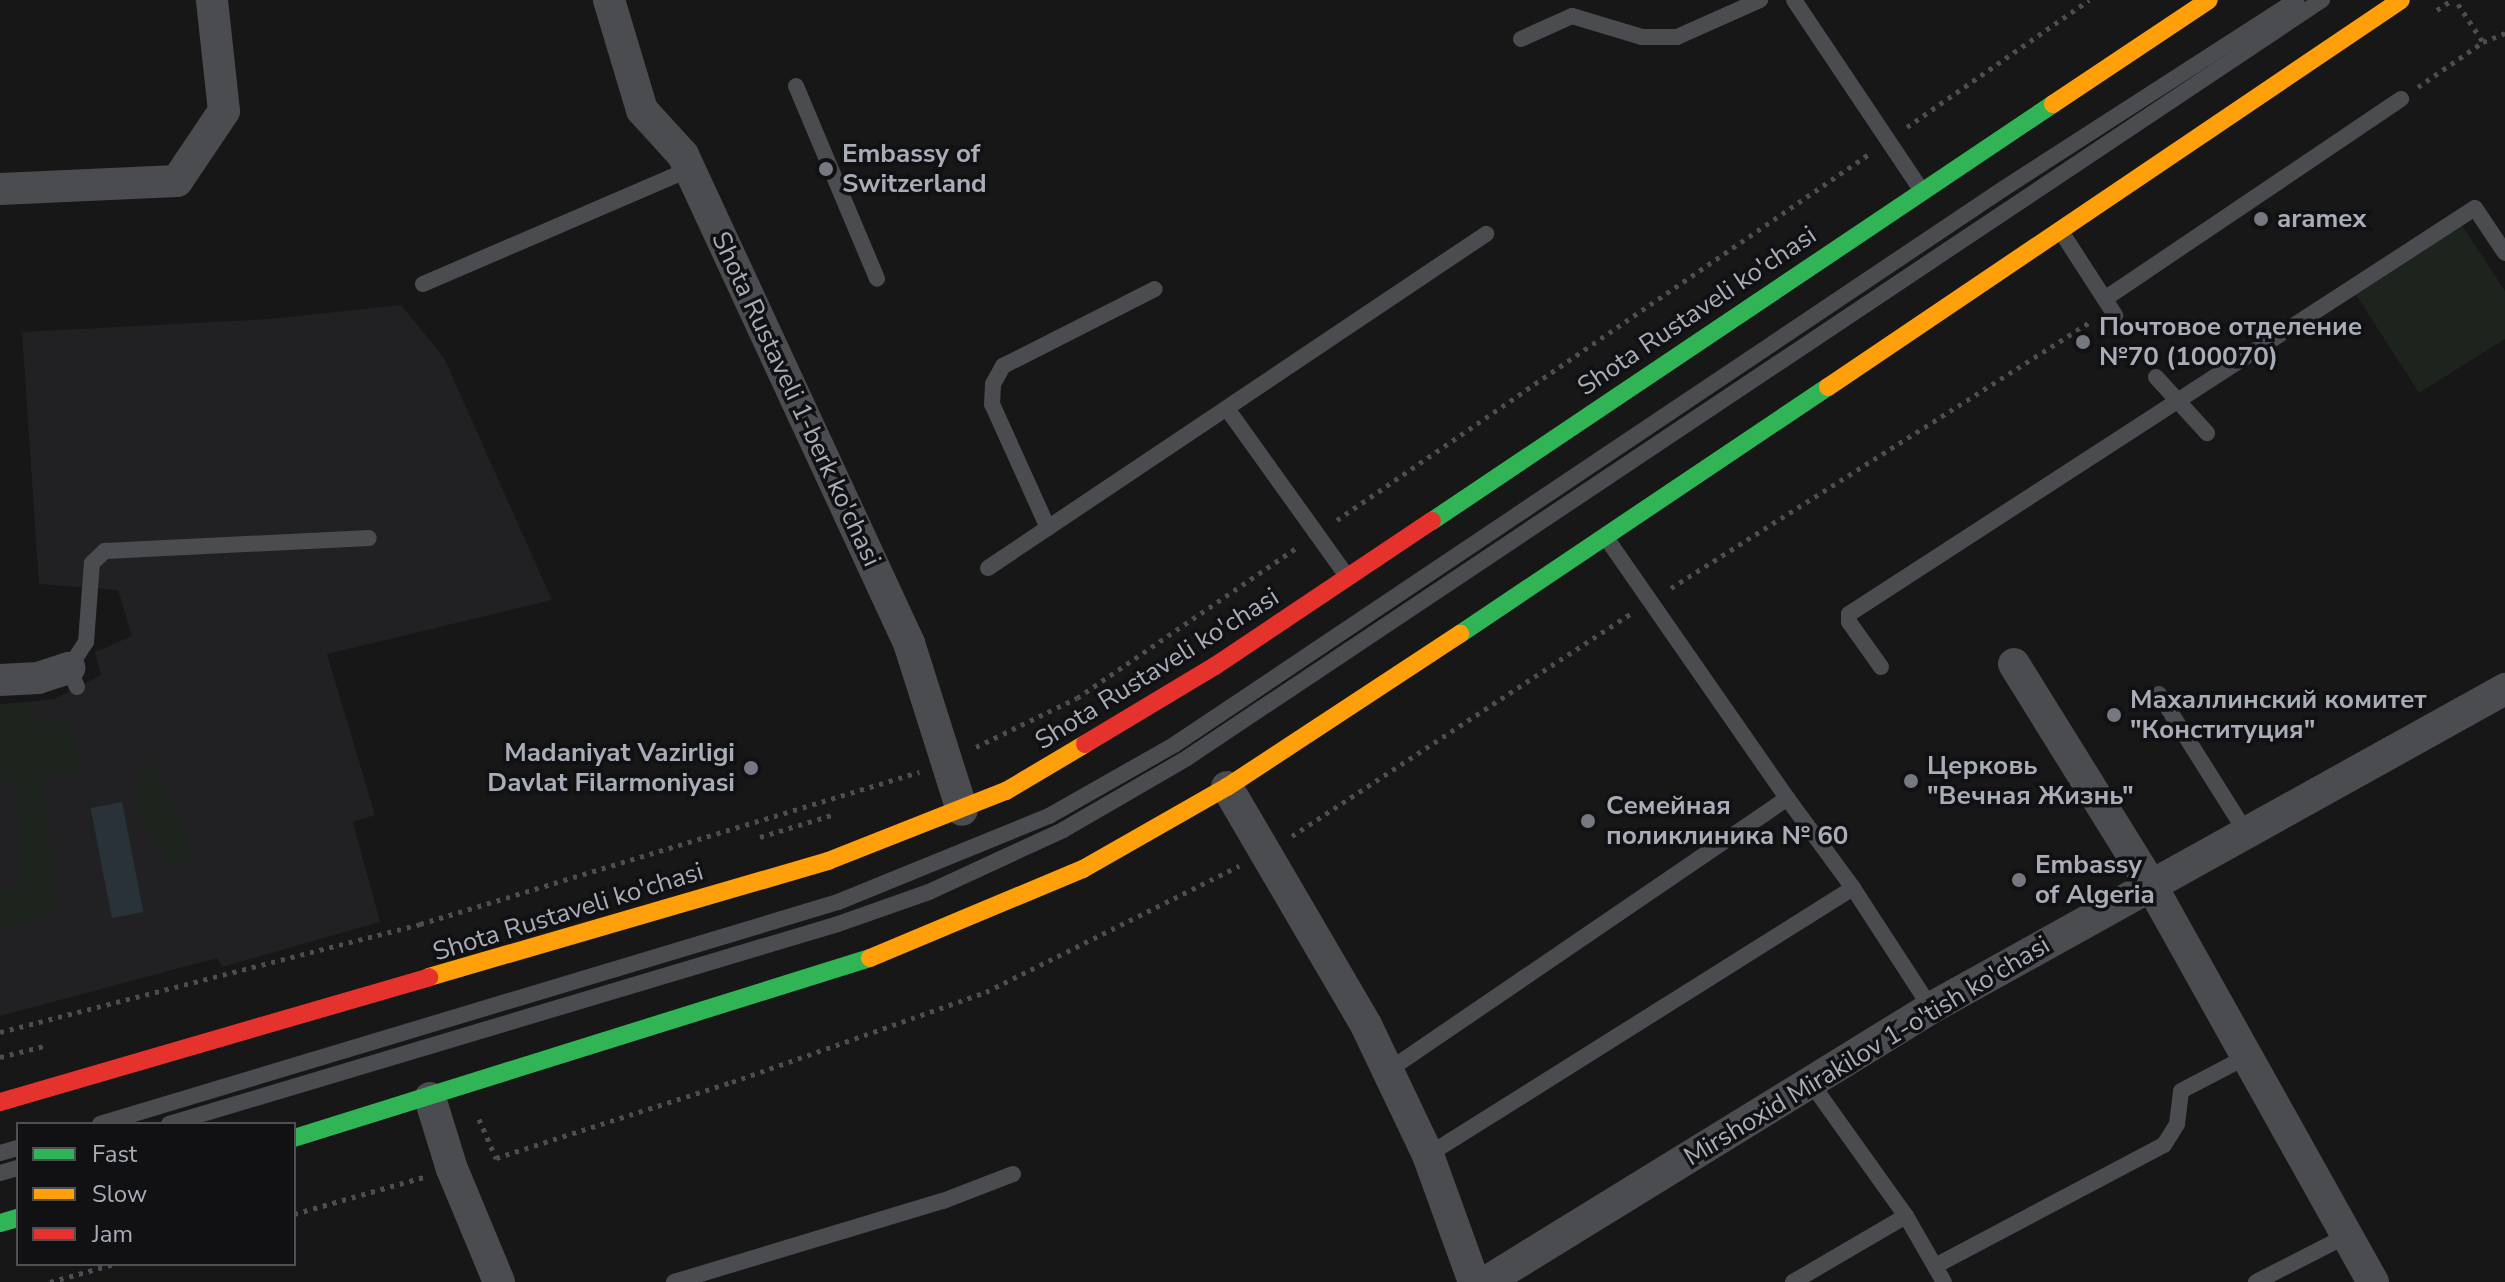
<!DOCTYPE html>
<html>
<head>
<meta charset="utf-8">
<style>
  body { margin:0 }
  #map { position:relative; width:2505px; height:1282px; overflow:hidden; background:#171717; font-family:"Nunito Sans",sans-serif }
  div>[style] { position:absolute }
  .built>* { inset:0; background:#212123 }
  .green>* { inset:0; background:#1d241e }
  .water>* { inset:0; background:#2a3239; transform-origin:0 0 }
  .path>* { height:5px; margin-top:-2.5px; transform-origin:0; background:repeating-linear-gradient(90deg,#4d4e52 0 4px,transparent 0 10px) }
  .lane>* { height:16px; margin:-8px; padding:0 8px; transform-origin:8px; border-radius:8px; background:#4b4c50 }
  .street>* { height:32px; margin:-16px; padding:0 16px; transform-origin:16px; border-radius:16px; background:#4b4c50 }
  .fast>* { height:18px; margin:-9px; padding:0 9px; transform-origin:9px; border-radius:9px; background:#30b455 }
  .slow>* { height:18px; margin:-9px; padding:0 9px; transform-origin:9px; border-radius:9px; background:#ff9f0a }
  .jam>* { height:18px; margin:-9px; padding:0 9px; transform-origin:9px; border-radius:9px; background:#e5322d }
  .dots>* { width:22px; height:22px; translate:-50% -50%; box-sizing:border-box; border:4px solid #111113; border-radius:50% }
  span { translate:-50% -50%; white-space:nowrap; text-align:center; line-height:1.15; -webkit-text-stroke:7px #111113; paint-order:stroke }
  .poi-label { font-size:26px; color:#a8adb8; font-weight:700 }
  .left { translate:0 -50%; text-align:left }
  .right { translate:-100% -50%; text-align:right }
  .street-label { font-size:26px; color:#a8adb8 }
  .legend { position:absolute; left:16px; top:1122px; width:280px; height:144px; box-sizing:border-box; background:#111113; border:2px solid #4d4f55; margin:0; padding:10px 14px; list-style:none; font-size:24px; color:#a8adb8 }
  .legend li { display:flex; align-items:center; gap:16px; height:40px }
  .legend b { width:40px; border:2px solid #4d4f55 }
</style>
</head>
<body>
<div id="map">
  <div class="built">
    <div style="clip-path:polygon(401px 305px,444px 358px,552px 600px,327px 654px,375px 815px,353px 822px,380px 922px,222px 967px,217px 958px,0 1016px,0 705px,55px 699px,101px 675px,95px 652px,132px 636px,118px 590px,39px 584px,22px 332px,270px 319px)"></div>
  </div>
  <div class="green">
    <div style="clip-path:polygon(2460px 222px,2505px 291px,2505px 339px,2419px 393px,2353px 290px)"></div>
    <div style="clip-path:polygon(29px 702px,42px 725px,68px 719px,84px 771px,43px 778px,58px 913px,0 930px,0 889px,22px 883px,16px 780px,0 783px,0 704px)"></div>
    <div style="clip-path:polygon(138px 763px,153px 764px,196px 857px,171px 865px,140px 823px,135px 792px,144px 790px)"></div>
  </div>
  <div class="water">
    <div style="left:122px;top:802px;width:112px;height:32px;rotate:79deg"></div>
  </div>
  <div class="path">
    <div style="left:2458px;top:4px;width:45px;rotate:56.7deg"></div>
    <div style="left:2437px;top:10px;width:18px;rotate:-34deg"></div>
    <div style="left:2418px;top:87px;width:79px;rotate:-34.7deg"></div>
    <div style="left:2483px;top:42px;width:24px;rotate:-22deg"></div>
    <div style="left:1907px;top:127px;width:222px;rotate:-34.9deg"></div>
    <div style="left:1337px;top:520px;width:646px;rotate:-34.53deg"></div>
    <div style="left:1671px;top:588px;width:498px;rotate:-32.4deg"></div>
    <div style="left:976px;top:747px;width:112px;rotate:-25.9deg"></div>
    <div style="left:1077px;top:698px;width:269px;rotate:-34.4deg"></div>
    <div style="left:1292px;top:836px;width:407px;rotate:-33.3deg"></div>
    <div style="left:760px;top:837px;width:78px;rotate:-17deg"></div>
    <div style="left:0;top:1032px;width:434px;rotate:-14.4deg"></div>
    <div style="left:420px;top:924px;width:522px;rotate:-16.94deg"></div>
    <div style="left:0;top:1057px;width:45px;rotate:-14deg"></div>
    <div style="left:479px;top:1119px;width:43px;rotate:66.4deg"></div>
    <div style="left:496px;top:1158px;width:248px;rotate:-17.9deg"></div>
    <div style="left:732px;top:1082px;width:269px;rotate:-19.5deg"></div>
    <div style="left:986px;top:992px;width:283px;rotate:-26.5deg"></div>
    <div style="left:294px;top:1214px;width:135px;rotate:-15.9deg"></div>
    <div style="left:50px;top:1282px;width:66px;rotate:-15.7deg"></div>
  </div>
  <div class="lane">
    <div style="left:1794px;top:0;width:229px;rotate:56.2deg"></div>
    <div style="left:1521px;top:39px;width:56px;rotate:-24.3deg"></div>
    <div style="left:1572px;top:16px;width:73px;rotate:16.7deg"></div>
    <div style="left:1642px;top:37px;width:35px"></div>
    <div style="left:1677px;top:37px;width:91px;rotate:-24deg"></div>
    <div style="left:796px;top:86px;width:209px;rotate:67.2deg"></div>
    <div style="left:2062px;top:233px;width:98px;rotate:57.1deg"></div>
    <div style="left:423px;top:284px;width:291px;rotate:-23.3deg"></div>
    <div style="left:2106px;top:298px;width:356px;rotate:-34deg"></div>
    <div style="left:2156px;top:377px;width:76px;rotate:47.7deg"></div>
    <div style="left:1228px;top:410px;width:204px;rotate:54.4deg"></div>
    <div style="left:1048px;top:528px;width:136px;rotate:-114.3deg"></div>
    <div style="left:992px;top:404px;width:20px;rotate:-87deg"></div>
    <div style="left:993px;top:384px;width:21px;rotate:-61deg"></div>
    <div style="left:1003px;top:366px;width:170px;rotate:-26.9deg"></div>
    <div style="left:1607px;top:539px;width:315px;rotate:55.2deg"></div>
    <div style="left:988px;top:568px;width:600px;rotate:-33.85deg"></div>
    <div style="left:1881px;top:667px;width:55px;rotate:-125.4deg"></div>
    <div style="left:1849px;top:622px;width:8px;rotate:-90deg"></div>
    <div style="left:1849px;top:614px;width:746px;rotate:-32.97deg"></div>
    <div style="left:2475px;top:208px;width:54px;rotate:56.3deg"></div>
    <div style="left:77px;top:687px;width:21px;rotate:-113deg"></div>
    <div style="left:69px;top:668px;width:31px;rotate:-57deg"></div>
    <div style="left:86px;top:642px;width:79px;rotate:-85.7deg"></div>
    <div style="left:92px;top:563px;width:18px;rotate:-43deg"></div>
    <div style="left:105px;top:551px;width:264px;rotate:-2.8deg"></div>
    <div style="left:2159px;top:694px;width:163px;rotate:57.8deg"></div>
    <div style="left:1853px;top:888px;width:143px;rotate:57deg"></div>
    <div style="left:1386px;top:1072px;width:486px;rotate:-34.3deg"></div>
    <div style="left:1787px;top:798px;width:112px;rotate:53.7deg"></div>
    <div style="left:1853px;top:888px;width:502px;rotate:147.86deg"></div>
    <div style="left:1811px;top:1083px;width:163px;rotate:54.5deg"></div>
    <div style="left:1906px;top:1216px;width:76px;rotate:60.1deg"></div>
    <div style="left:100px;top:1124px;width:771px;rotate:-16.74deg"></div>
    <div style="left:838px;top:902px;width:228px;rotate:-22.2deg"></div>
    <div style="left:1049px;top:816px;width:144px;rotate:-29.6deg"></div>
    <div style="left:1174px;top:745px;width:998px;rotate:-33.85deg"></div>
    <div style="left:2003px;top:189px;width:349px;rotate:-32.8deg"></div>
    <div style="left:169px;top:1124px;width:698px;rotate:-16.64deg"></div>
    <div style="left:838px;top:924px;width:96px;rotate:-19.4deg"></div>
    <div style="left:929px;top:892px;width:148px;rotate:-24.8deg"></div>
    <div style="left:1063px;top:830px;width:143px;rotate:-30.1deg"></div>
    <div style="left:1187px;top:758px;width:1365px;rotate:-33.74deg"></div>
    <div style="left:0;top:1153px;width:19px;rotate:-16deg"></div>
    <div style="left:0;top:1173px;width:19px;rotate:-16deg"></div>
    <div style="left:1935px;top:1266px;width:259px;rotate:-27.9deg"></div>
    <div style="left:2164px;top:1145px;width:25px;rotate:-58deg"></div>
    <div style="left:2177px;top:1124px;width:33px;rotate:-83deg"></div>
    <div style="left:2181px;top:1091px;width:73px;rotate:-27.6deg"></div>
    <div style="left:674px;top:1282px;width:281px;rotate:-16.8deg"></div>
    <div style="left:943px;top:1201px;width:75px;rotate:-21.1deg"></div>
    <div style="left:1793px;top:1282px;width:131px;rotate:-30.3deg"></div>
    <div style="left:2256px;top:1282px;width:103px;rotate:-27.1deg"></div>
  </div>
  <div class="street">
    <div style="left:609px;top:0;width:115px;rotate:73.3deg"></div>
    <div style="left:642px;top:110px;width:61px;rotate:47.7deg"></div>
    <div style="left:683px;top:155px;width:538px;rotate:65.15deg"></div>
    <div style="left:909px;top:643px;width:175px;rotate:72.4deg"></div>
    <div style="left:0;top:189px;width:177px;rotate:-2.6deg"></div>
    <div style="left:177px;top:181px;width:84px;rotate:-56.1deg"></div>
    <div style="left:224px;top:111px;width:112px;rotate:-96.2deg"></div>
    <div style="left:2014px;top:664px;width:260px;rotate:58.2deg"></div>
    <div style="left:2151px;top:885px;width:455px;rotate:60.8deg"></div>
    <div style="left:0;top:680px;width:38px;rotate:-3deg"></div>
    <div style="left:38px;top:678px;width:33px;rotate:-18deg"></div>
    <div style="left:1227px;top:787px;width:276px;rotate:59.7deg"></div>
    <div style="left:1366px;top:1025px;width:144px;rotate:64.5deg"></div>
    <div style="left:1428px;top:1155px;width:135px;rotate:70.1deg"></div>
    <div style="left:430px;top:1098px;width:74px;rotate:72.8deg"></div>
    <div style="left:452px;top:1169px;width:122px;rotate:67.4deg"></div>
    <div style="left:1486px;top:1282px;width:523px;rotate:-31.62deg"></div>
    <div style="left:1931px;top:1008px;width:657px;rotate:-29.06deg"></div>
  </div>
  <div class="fast">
    <div style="left:1432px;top:521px;width:748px;rotate:-33.88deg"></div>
    <div style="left:1460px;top:634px;width:443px;rotate:-33.9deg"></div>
    <div style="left:294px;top:1138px;width:603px;rotate:-17.35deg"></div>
    <div style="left:0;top:1223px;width:19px;rotate:-16deg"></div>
  </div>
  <div class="slow">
    <div style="left:2053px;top:104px;width:187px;rotate:-33.7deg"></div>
    <div style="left:1828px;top:387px;width:691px;rotate:-34.03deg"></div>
    <div style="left:870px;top:958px;width:231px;rotate:-22.7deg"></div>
    <div style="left:1083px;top:869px;width:166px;rotate:-29.7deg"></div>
    <div style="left:1227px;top:787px;width:279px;rotate:-33.3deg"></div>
    <div style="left:429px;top:977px;width:416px;rotate:-16.2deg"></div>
    <div style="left:828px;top:861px;width:191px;rotate:-21.5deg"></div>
    <div style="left:1006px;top:791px;width:92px;rotate:-30.7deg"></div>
  </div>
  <div class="jam">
    <div style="left:1085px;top:744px;width:152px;rotate:-31deg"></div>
    <div style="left:1215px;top:666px;width:261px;rotate:-33.8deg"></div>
    <div style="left:0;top:1102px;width:447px;rotate:-16.2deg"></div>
  </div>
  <div class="dots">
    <div style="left:826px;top:169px;background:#757880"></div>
    <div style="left:2261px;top:219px;background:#757880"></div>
    <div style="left:2083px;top:342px;background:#757880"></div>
    <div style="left:2114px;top:715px;background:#757880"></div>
    <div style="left:751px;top:768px;background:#757880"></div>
    <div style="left:1911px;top:781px;background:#757880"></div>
    <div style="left:1588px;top:821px;background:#757880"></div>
    <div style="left:2019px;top:880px;background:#757880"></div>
  </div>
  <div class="poi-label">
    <span class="left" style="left:842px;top:169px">Embassy of<br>Switzerland</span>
    <span class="left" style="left:2277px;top:219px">aramex</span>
    <span class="left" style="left:2099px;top:342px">Почтовое отделение<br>№70 (100070)</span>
    <span class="left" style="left:2130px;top:715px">Махаллинский комитет<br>"Конституция"</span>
    <span class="right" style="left:735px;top:768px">Madaniyat Vazirligi<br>Davlat Filarmoniyasi</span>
    <span class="left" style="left:1927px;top:781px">Церковь<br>"Вечная Жизнь"</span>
    <span class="left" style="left:1606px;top:821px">Семейная<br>поликлиника № 60</span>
    <span class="left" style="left:2035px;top:880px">Embassy<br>of Algeria</span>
  </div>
  <div class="street-label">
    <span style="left:1697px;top:311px;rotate:-34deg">Shota Rustaveli ko'chasi</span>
    <span style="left:796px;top:399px;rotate:65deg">Shota Rustaveli 1-berk ko'chasi</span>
    <span style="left:1157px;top:669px;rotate:-32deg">Shota Rustaveli ko'chasi</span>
    <span style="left:568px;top:912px;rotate:-17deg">Shota Rustaveli ko'chasi</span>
    <span style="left:1867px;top:1051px;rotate:-31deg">Mirshoxid Mirakilov 1-o'tish ko'chasi</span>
  </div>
  <ul class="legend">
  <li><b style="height:10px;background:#30b455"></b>Fast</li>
  <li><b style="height:10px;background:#ff9f0a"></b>Slow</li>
  <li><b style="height:10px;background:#e5322d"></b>Jam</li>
  </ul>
</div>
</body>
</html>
